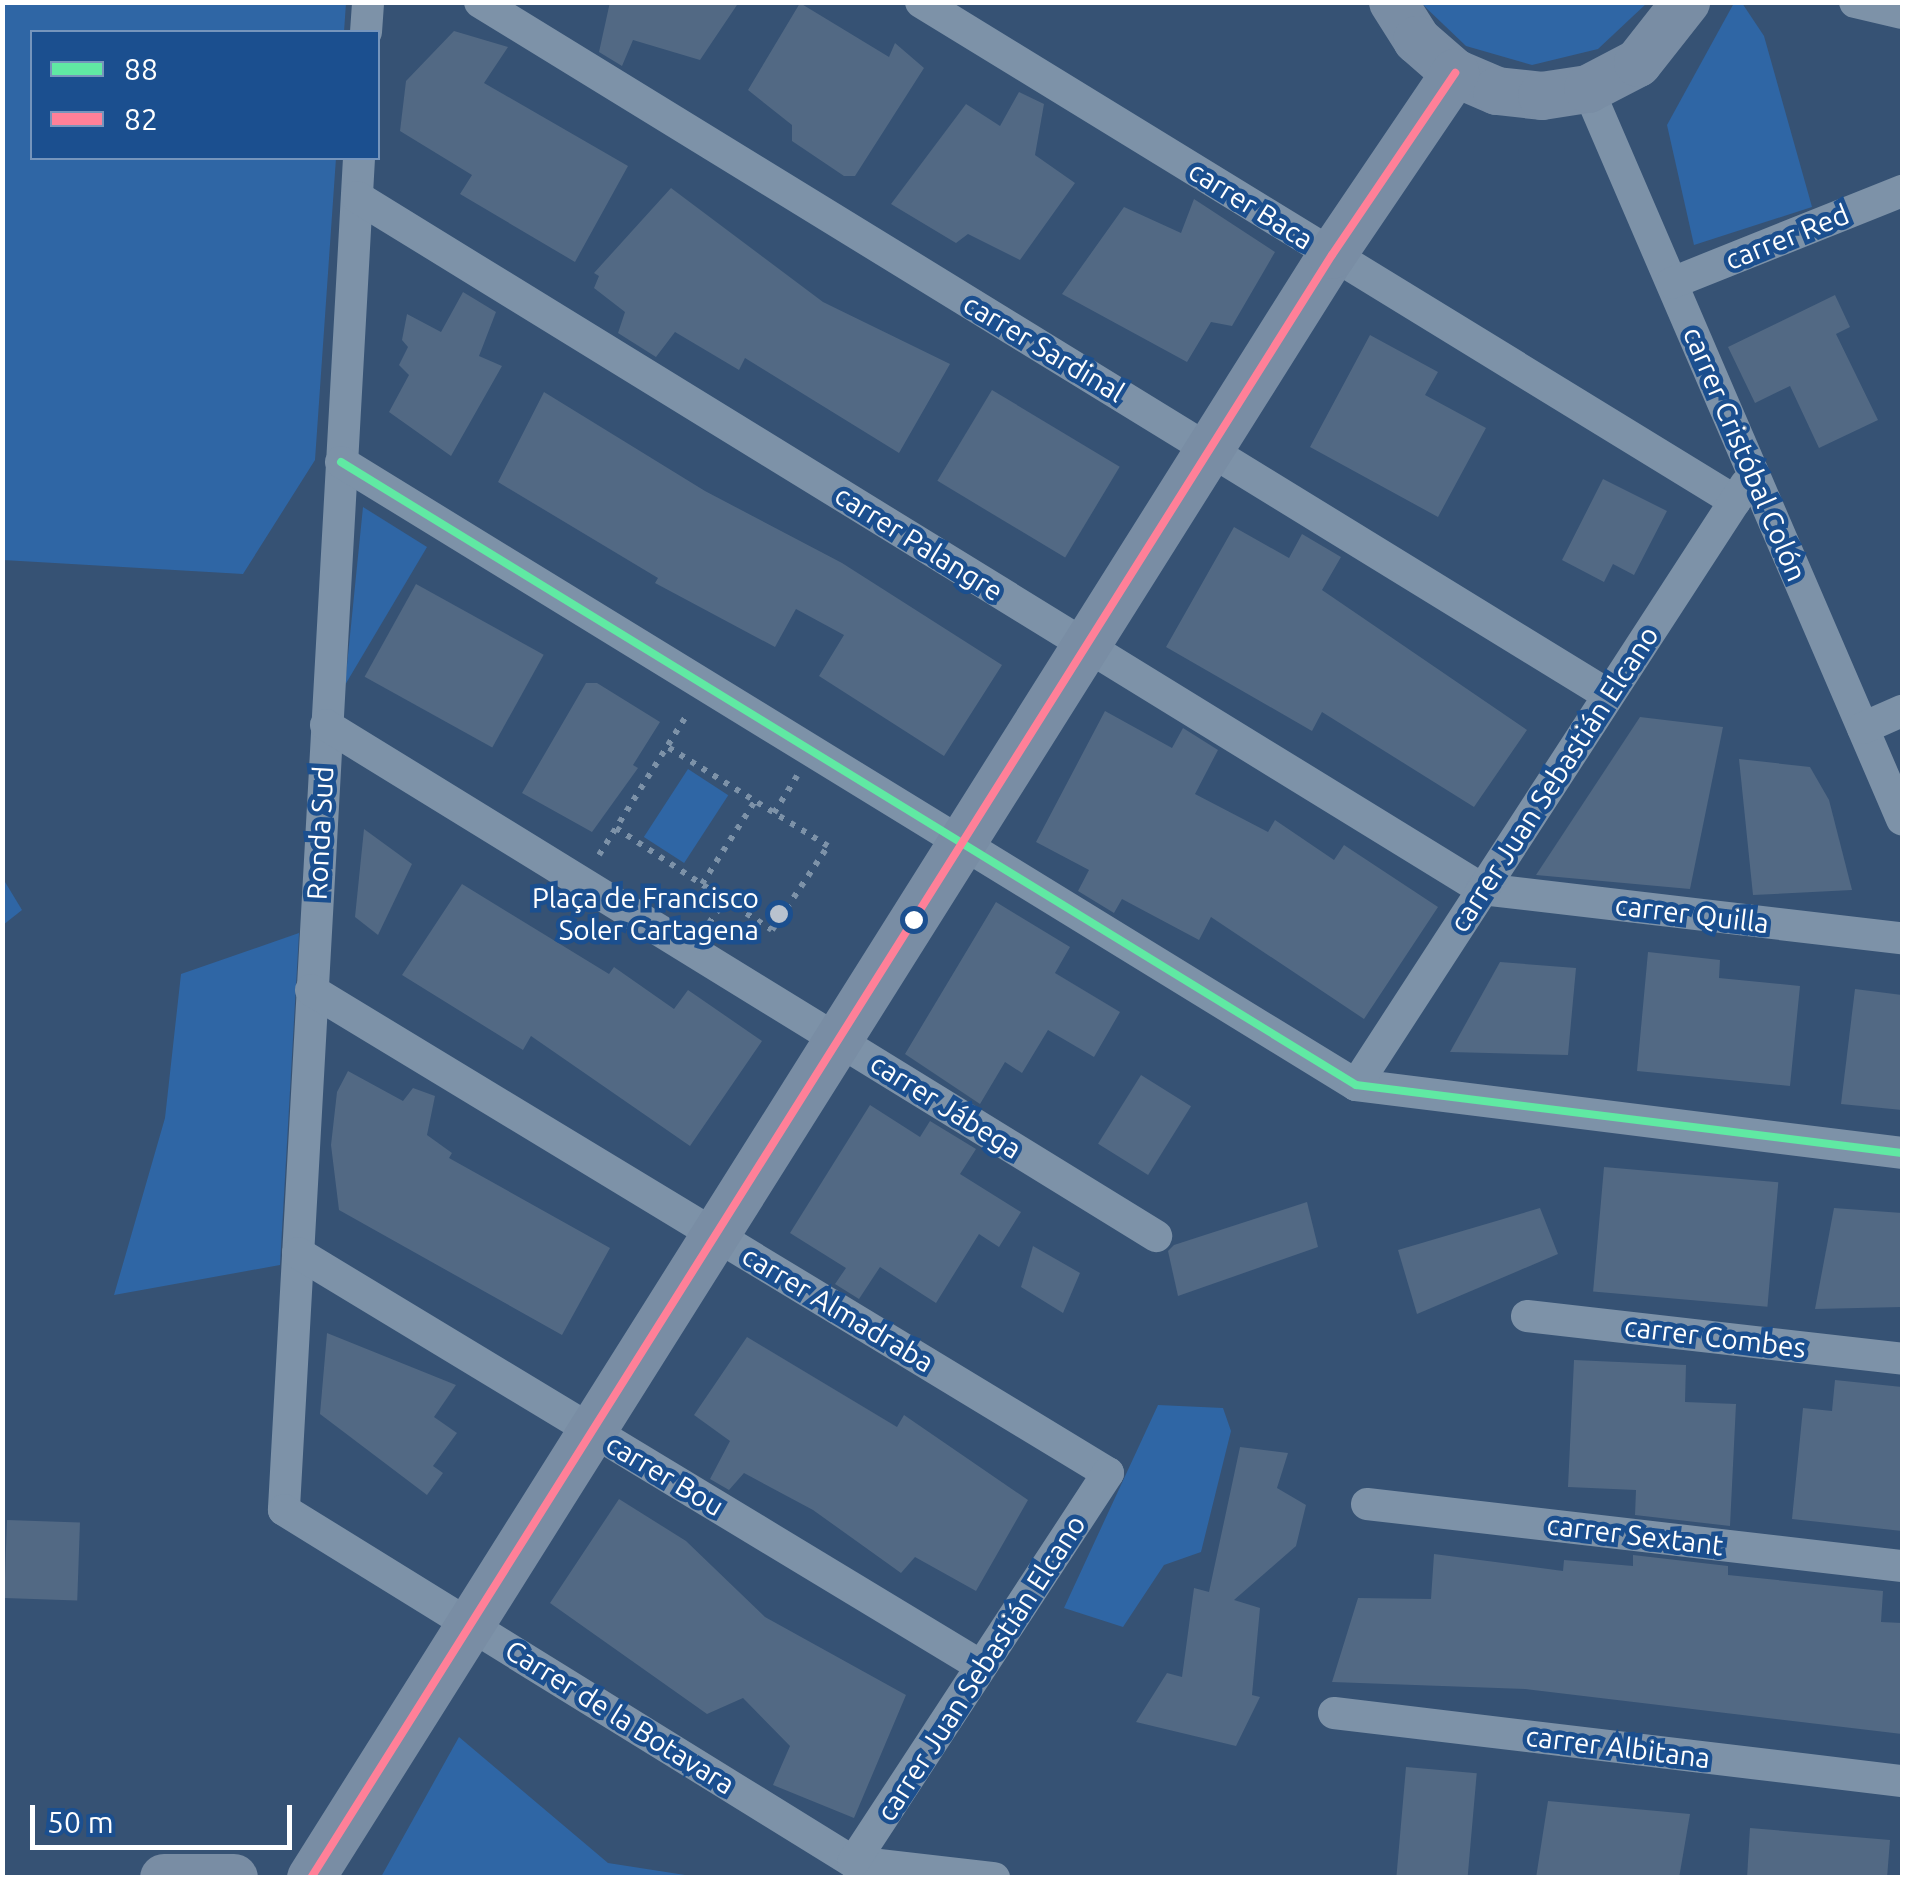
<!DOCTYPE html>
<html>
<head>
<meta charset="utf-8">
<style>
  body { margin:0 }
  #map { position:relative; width:1905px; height:1880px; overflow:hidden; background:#365274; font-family:Ubuntu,sans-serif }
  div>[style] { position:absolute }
  .green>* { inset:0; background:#2f66a5; transform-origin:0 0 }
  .building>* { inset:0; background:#526984; transform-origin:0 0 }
  .path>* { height:6px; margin-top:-3px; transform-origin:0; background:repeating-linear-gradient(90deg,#7d92a8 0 5px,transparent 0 13px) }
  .street>* { height:32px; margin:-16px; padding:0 16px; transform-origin:16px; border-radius:16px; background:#7d92a8 }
  .secondary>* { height:48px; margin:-24px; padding:0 24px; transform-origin:24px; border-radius:24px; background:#798da4 }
  .bus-1>* { height:8px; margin:-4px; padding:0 4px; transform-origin:4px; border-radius:4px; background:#60e9a3 }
  .bus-2>* { height:8px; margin:-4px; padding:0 4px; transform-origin:4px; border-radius:4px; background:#ff8098 }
  .dots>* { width:28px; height:28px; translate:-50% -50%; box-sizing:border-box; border:5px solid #1b4f8f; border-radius:50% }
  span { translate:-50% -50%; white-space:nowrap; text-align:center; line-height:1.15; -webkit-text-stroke:9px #1b4f8f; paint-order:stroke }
  .street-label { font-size:28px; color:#fff }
  .poi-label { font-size:28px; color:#fff }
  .right { translate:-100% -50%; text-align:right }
  .frame { position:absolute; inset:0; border:5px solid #fff; pointer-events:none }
  .legend { position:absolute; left:30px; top:30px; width:350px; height:130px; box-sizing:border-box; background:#1b4f8f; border:2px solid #7695bc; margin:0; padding:12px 18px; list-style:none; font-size:30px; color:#fff }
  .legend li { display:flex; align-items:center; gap:20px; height:50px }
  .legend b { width:50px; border:2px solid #7695bc }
  .scale { position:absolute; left:30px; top:1805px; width:262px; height:45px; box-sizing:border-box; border:5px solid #fff; border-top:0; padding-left:12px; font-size:30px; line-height:35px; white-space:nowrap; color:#fff; -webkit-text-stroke:8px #1b4f8f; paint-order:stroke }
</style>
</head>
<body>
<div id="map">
  <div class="green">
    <div style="clip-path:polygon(2px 3px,346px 3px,344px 32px,32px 32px,32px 158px,336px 158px,315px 460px,243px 574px,3px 560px)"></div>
    <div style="clip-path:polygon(1421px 3px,1647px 3px,1598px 49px,1532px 65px,1466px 46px)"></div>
    <div style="clip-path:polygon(1734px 3px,1742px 3px,1764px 36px,1812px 207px,1694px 245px,1667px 125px)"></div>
    <div style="clip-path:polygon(363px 507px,427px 547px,345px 685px)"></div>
    <div style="left:688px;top:769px;width:48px;height:81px;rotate:33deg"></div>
    <div style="clip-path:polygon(2px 877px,22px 910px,3px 925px,2px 925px)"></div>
    <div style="clip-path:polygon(299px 933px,280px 1265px,114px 1295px,165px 1118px,181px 974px)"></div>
    <div style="clip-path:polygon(1158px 1405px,1223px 1408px,1231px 1431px,1201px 1552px,1164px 1565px,1123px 1627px,1064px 1608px)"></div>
    <div style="clip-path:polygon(459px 1737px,608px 1863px,698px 1877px,381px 1877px)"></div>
  </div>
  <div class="building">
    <div style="clip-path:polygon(610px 2px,739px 2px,700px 60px,633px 40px,622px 66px,599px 52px)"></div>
    <div style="clip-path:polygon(800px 3px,889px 57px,895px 43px,924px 68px,855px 176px,844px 176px,792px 141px,792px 125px,748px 90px)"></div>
    <div style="clip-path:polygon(454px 31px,508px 47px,484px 83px,628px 166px,575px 262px,460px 194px,472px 175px,400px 131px,406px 81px)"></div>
    <div style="clip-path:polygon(1019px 92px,1044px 104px,1035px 155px,1075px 183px,1020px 260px,968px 234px,956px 243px,891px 204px,966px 104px,1000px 126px)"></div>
    <div style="clip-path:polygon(671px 188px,823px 302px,950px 364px,899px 453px,745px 358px,739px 370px,675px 332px,656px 357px,618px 333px,625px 312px,594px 288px,599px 276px,594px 273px)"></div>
    <div style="clip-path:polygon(1194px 199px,1275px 252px,1232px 326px,1211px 322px,1187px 362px,1062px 294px,1124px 207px,1181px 233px)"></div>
    <div style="clip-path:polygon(463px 292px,496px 312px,479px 356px,502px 366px,451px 456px,389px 412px,409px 375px,399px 365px,408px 347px,402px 340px,407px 314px,441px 332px)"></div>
    <div style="clip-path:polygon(1835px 295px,1850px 327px,1836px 334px,1878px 420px,1819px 448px,1790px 386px,1755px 403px,1728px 347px)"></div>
    <div style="clip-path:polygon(1370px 335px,1438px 372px,1425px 395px,1486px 428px,1438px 517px,1310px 447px)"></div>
    <div style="left:992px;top:390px;width:149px;height:106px;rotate:31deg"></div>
    <div style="clip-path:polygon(544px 392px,705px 491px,842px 563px,1002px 665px,944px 756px,819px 676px,844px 635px,796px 609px,775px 647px,655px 583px,658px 578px,498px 482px)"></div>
    <div style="clip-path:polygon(1603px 479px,1667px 511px,1634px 575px,1613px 564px,1604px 582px,1562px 560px)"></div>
    <div style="clip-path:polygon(1234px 527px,1289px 558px,1302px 534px,1341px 557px,1322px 590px,1527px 730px,1474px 807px,1322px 712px,1312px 731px,1166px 647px)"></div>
    <div style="left:416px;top:584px;width:146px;height:106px;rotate:29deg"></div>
    <div style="clip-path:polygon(586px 683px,597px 683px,660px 722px,633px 765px,638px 768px,592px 832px,522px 793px)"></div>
    <div style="clip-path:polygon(1105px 711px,1172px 748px,1183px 728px,1218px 750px,1195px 794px,1268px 832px,1275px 820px,1334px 860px,1344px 845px,1438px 907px,1364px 1019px,1211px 917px,1199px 940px,1122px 899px,1114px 913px,1078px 891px,1089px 870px,1036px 842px)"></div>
    <div style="clip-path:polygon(1640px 717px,1723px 727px,1690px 889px,1536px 875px)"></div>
    <div style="clip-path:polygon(1739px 759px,1810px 767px,1829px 800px,1852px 890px,1753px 895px)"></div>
    <div style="clip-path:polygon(364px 829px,412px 864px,378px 935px,355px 917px)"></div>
    <div style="clip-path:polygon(462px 884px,609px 974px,614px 967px,674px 1009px,688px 990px,762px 1041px,690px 1146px,531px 1036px,523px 1050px,402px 975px)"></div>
    <div style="clip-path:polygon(996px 902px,1070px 947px,1055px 973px,1120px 1012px,1094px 1057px,1048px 1030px,1022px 1073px,1005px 1062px,980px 1104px,905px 1054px)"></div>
    <div style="clip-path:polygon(1648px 952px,1720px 960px,1719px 978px,1800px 986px,1790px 1086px,1637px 1071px)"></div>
    <div style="clip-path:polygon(1500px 962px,1576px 968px,1568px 1055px,1450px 1052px)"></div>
    <div style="clip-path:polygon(1855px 989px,1902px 995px,1902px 1110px,1841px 1104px)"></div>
    <div style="clip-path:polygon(348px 1071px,403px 1101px,413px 1088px,435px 1096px,427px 1135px,452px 1153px,449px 1158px,610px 1248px,562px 1335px,339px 1210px,331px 1145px,337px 1092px)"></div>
    <div style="left:1141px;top:1075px;width:59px;height:81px;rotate:32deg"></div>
    <div style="clip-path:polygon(870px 1105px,920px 1137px,930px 1121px,976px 1149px,960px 1174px,1021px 1212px,999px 1247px,979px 1234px,936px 1303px,880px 1267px,859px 1299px,835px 1284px,846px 1268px,790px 1233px)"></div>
    <div style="left:1604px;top:1167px;width:175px;height:125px;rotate:5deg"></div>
    <div style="clip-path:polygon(1307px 1202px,1318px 1247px,1178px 1296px,1168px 1251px,1174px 1245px)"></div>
    <div style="clip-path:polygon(1540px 1208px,1558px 1254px,1417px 1314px,1398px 1250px)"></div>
    <div style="clip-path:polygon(1834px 1208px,1902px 1213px,1902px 1307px,1815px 1309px)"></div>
    <div style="clip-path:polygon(1033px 1246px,1080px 1273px,1063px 1313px,1021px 1287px)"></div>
    <div style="clip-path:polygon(327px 1333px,456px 1385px,434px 1417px,457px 1433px,433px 1466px,443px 1473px,427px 1495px,320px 1414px)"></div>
    <div style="clip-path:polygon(747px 1337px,897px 1427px,904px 1415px,1028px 1500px,976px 1591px,915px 1557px,901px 1573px,813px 1510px,744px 1473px,729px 1490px,710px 1479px,730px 1441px,694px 1415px)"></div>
    <div style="clip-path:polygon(1574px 1360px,1686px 1365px,1685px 1402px,1736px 1404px,1730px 1526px,1635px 1515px,1636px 1490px,1568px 1487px)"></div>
    <div style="clip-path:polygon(1835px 1380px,1902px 1387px,1902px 1531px,1792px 1519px,1803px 1408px,1832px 1411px)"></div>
    <div style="clip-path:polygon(1240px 1447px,1288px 1453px,1277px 1488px,1306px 1505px,1296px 1546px,1234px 1600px,1260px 1608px,1252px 1695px,1260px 1697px,1236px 1746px,1136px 1722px,1167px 1673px,1182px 1677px,1194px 1588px,1209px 1592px)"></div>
    <div style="clip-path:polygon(619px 1499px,686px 1541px,765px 1617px,906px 1695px,854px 1818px,773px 1785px,790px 1746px,743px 1698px,707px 1714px,550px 1603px)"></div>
    <div style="left:7px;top:1520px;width:73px;height:78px;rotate:2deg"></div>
    <div style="clip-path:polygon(1434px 1554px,1563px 1571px,1564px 1560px,1633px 1566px,1633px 1555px,1728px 1566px,1728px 1575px,1883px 1591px,1881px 1622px,1902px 1623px,1902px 1734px,1525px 1689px,1332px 1682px,1358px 1598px,1431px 1599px)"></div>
    <div style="left:1406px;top:1767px;width:71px;height:112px;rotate:5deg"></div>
    <div style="clip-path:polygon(1548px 1801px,1690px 1814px,1679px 1878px,1536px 1878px)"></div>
    <div style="clip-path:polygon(1750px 1828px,1890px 1840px,1887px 1878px,1747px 1878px)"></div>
  </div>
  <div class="path">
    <div style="left:774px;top:813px;width:44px;rotate:-58.1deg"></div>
    <div style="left:616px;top:828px;width:186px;rotate:33.2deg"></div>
    <div style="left:772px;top:930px;width:101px;rotate:-56.3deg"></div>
    <div style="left:828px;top:846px;width:190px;rotate:-148.3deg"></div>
    <div style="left:599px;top:855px;width:168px;rotate:-57.9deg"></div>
    <div style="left:702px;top:884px;width:98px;rotate:-57.4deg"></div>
    <div style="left:709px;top:923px;width:29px;rotate:-55deg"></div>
  </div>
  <div class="street">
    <div style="left:480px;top:2px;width:1324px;rotate:31.56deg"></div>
    <div style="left:921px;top:2px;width:955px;rotate:31.51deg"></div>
    <div style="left:1855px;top:2px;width:48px;rotate:13.2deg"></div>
    <div style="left:366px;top:32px;width:30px;rotate:-86deg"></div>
    <div style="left:1588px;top:89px;width:795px;rotate:66.73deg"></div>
    <div style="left:359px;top:158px;width:1354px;rotate:93.18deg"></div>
    <div style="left:284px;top:1510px;width:669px;rotate:31.74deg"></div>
    <div style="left:853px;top:1862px;width:142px;rotate:6.5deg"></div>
    <div style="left:357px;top:197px;width:1321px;rotate:31.6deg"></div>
    <div style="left:1482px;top:889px;width:423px;rotate:6.7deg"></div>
    <div style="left:1672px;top:283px;width:248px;rotate:-21.8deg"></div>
    <div style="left:341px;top:462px;width:1191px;rotate:31.54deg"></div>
    <div style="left:1356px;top:1085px;width:550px;rotate:7.1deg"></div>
    <div style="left:326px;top:725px;width:975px;rotate:31.62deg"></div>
    <div style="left:1863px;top:728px;width:43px;rotate:-23.6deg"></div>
    <div style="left:311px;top:990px;width:932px;rotate:31.22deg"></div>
    <div style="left:1108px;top:1473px;width:465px;rotate:123.2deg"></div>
    <div style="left:1356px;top:1085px;width:716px;rotate:-57.02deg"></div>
    <div style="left:298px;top:1253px;width:798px;rotate:31.16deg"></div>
    <div style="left:1527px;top:1316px;width:377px;rotate:6.5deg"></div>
    <div style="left:1367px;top:1504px;width:539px;rotate:6.61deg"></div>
    <div style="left:1334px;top:1713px;width:572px;rotate:6.83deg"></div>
  </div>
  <div class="secondary">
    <div style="left:1393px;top:2px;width:45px;rotate:57.7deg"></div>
    <div style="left:1417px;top:40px;width:50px;rotate:41deg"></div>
    <div style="left:1455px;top:73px;width:46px;rotate:23.2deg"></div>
    <div style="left:1497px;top:91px;width:45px;rotate:6.3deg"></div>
    <div style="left:1542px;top:96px;width:47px;rotate:-8.7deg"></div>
    <div style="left:1588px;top:89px;width:56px;rotate:-27.5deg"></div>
    <div style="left:1638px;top:63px;width:78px;rotate:-51.8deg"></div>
    <div style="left:164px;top:1878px;width:70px"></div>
    <div style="left:311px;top:1878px;width:1917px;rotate:-57.83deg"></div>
    <div style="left:1332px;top:255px;width:220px;rotate:-55.9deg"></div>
  </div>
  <div class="bus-1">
    <div style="left:341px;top:462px;width:1191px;rotate:31.54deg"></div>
    <div style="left:1356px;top:1085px;width:550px;rotate:7.1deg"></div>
  </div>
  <div class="bus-2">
    <div style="left:311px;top:1878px;width:1917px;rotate:-57.83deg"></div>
    <div style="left:1332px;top:255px;width:220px;rotate:-55.9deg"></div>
  </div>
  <div class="dots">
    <div style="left:779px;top:914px;background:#b9c2ce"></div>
    <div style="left:914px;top:920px;background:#fff"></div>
  </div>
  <div class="street-label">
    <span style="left:1251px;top:205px;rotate:32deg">carrer Baca</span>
    <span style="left:1787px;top:237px;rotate:-22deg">carrer Red</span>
    <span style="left:1044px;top:348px;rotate:31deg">carrer Sardinal</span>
    <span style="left:1745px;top:454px;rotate:67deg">carrer Cristóbal Colón</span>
    <span style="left:919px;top:543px;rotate:32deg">carrer Palangre</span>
    <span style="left:1554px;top:779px;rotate:-57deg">carrer Juan Sebastián Elcano</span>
    <span style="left:320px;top:833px;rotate:-87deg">Ronda Sud</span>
    <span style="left:1692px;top:914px;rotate:7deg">carrer Quilla</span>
    <span style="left:946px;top:1106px;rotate:32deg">carrer Jábega</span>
    <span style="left:838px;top:1309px;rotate:31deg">carrer Almadraba</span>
    <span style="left:1715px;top:1337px;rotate:7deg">carrer Combes</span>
    <span style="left:665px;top:1475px;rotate:31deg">carrer Bou</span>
    <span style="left:1635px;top:1535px;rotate:7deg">carrer Sextant</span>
    <span style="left:981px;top:1668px;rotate:-57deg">carrer Juan Sebastián Elcano</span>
    <span style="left:620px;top:1717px;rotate:32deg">Carrer de la Botavara</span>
    <span style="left:1618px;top:1747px;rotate:7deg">carrer Albitana</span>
  </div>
  <div class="poi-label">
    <span class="right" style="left:759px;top:914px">Plaça de Francisco<br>Soler Cartagena</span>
  </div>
  <div class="frame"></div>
  <ul class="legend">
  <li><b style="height:12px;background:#60e9a3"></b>88</li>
  <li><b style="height:12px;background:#ff8098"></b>82</li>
  </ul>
  <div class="scale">50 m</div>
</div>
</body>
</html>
